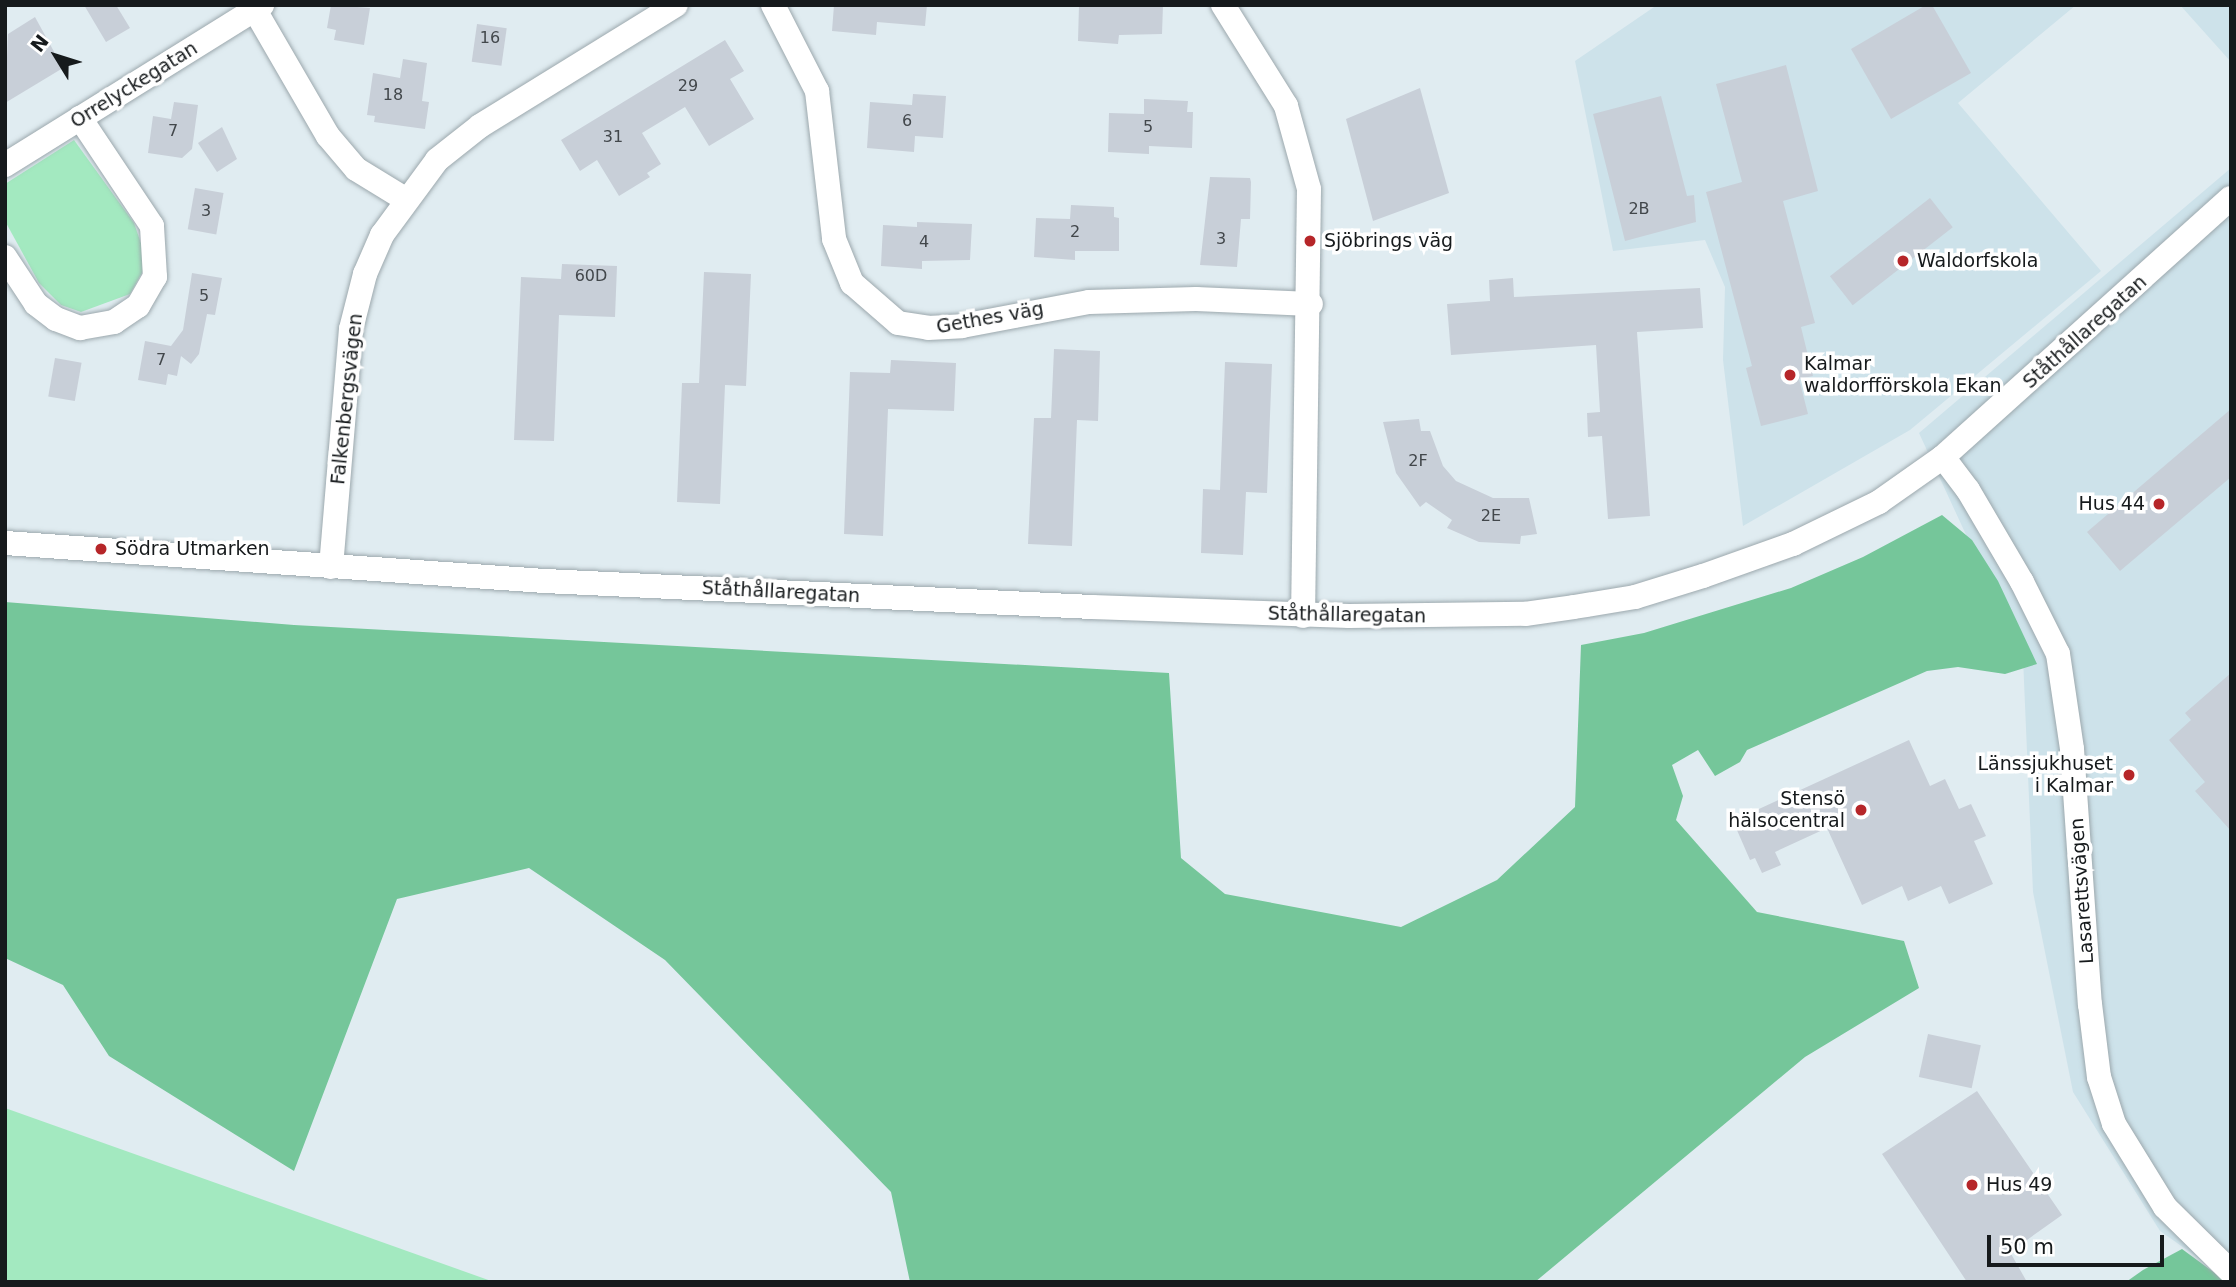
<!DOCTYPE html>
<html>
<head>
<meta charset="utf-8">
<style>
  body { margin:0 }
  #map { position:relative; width:2236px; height:1287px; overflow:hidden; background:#e0ecf1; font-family:"DejaVu Sans",sans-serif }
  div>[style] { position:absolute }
  .built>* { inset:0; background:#cde2ea }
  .green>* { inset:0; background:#a3e9c0 }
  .forest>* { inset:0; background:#75c69a }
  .building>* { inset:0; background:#c8cfd8; transform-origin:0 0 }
  .roads { filter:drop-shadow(0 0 2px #9ca8ad) drop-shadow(0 0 2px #9ca8ad) }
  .street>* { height:24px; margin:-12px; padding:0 12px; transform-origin:12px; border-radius:12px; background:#fff }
  .dots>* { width:19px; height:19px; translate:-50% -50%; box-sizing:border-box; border:4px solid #fff; border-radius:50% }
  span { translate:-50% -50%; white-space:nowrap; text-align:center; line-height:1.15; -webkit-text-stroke:7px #fff; paint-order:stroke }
  .number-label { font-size:16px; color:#42474b }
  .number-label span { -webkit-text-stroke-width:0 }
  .street-label { font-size:19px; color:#161a1c }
  .poi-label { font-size:19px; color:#161a1c }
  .left { translate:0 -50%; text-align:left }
  .right { translate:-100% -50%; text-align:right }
  .frame { position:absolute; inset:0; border:7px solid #161a1c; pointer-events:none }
  .north { position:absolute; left:21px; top:21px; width:70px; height:70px; -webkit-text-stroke:5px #fff; paint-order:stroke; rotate:308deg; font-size:19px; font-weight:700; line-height:28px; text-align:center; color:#161a1c }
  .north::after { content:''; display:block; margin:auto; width:24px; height:32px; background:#161a1c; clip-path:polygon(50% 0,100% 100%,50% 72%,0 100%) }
  .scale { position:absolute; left:1987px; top:1235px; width:177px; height:32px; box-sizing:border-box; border:4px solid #161a1c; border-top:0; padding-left:9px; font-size:21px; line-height:24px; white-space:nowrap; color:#161a1c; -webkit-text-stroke:5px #fff; paint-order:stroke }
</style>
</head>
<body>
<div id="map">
  <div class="built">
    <div style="clip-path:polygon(1657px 5px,2076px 5px,1958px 103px,2101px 271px,1910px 430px,1743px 526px,1723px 360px,1725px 287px,1705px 240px,1613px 251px,1575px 61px)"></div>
    <div style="clip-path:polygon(2180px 5px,2231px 5px,2231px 62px)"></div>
    <div style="clip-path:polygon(2231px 168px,2231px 1281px,2160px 1231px,2073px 1092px,2033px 892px,2023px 658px,1919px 433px)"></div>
  </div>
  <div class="green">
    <div style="clip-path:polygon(74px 140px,134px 223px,144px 252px,144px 269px,130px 294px,81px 312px,61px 305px,39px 283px,5px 221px,5px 184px)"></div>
    <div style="clip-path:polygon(5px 1108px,494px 1282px,5px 1282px)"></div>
  </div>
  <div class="forest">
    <div style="clip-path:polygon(1942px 515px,1972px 540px,1998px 581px,2037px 664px,2005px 674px,1958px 667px,1927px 671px,1747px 750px,1740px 762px,1715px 776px,1698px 750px,1672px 765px,1683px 796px,1676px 820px,1757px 912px,1904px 941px,1919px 988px,1805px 1057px,1535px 1282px,910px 1282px,891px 1192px,665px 960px,529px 868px,397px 899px,294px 1171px,109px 1056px,63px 985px,5px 958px,5px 602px,294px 625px,1169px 673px,1181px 858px,1225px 894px,1401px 927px,1497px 880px,1575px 807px,1581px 645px,1644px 633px,1791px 588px,1863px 557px)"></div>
    <div style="clip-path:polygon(2182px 1249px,2227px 1282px,2126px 1282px,2143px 1270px)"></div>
  </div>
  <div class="building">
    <div style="clip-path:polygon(84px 5px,116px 5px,130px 28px,106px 42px)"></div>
    <div style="clip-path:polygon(331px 5px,370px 8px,364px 45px,334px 40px,336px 30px,327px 28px)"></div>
    <div style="clip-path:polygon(834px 5px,927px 5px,925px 26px,877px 22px,876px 35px,832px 31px)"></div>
    <div style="clip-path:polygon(1079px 5px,1163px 5px,1162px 34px,1119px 35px,1118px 44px,1078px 41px)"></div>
    <div style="clip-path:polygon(1926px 5px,1932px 5px,1971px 73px,1891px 119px,1851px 49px)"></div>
    <div style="clip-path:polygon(35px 17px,63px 68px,5px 103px,8px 34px)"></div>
    <div style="left:477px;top:24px;width:30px;height:38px;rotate:8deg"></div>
    <div style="clip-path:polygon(725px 40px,744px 71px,730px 79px,754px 119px,709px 146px,685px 107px,642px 133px,661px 164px,647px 173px,650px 177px,619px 196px,597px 160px,580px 171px,561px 140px)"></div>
    <div style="clip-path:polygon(403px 59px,427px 63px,422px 101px,429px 102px,425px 129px,374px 122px,375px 116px,367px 115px,373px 73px,400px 78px)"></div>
    <div style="clip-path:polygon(1786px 65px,1818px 191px,1783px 201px,1815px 323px,1801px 327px,1813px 376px,1799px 379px,1808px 414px,1761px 426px,1746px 368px,1752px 366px,1706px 192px,1742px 182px,1716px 84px)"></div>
    <div style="clip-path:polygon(1420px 88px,1449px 193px,1373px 221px,1346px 119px)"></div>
    <div style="clip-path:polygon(913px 94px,946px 96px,943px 138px,915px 136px,914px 152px,867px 148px,870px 102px,912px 105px)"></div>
    <div style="clip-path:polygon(1661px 96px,1687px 196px,1694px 195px,1696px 222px,1625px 241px,1593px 114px)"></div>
    <div style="clip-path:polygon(1144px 99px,1188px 101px,1187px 112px,1193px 112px,1192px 148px,1149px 146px,1149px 154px,1108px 152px,1109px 113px,1144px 114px)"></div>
    <div style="clip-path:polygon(174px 102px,198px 105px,192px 149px,182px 158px,148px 153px,153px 116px,171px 119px)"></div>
    <div style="clip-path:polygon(222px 127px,237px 159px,217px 172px,198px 143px)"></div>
    <div style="clip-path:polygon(1210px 177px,1250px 178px,1251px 182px,1250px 219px,1241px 219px,1237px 267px,1200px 265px)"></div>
    <div style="left:195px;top:188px;width:29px;height:42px;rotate:10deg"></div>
    <div style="left:1930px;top:198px;width:37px;height:127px;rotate:52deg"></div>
    <div style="clip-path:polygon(1071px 205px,1114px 207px,1114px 217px,1119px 218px,1119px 251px,1075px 251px,1075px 260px,1034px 257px,1036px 218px,1070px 219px)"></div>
    <div style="clip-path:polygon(917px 222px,972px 224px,970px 260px,922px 261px,922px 269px,881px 266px,883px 225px,917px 227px)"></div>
    <div style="clip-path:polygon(562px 264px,617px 266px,615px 317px,559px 315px,554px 441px,514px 440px,521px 277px,561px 279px)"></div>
    <div style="clip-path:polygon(704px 272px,751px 274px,746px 386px,725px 385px,720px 504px,677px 502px,682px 383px,699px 383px)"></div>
    <div style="clip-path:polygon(192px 273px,222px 278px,215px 315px,207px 314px,199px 354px,191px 364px,181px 356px,177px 376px,168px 374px,166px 385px,138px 380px,145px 341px,171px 346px,183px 330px)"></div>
    <div style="clip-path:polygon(1513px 278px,1514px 297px,1700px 288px,1703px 328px,1637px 332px,1650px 516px,1608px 519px,1602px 436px,1588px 437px,1587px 413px,1600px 412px,1596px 345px,1451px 355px,1447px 304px,1490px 301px,1489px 280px)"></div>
    <div style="clip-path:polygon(1054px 349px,1100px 351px,1098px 421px,1077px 420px,1072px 546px,1028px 544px,1034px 418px,1051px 418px)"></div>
    <div style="left:55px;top:358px;width:27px;height:39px;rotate:10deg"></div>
    <div style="clip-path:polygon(891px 360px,956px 363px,954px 411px,888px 409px,883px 536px,844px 534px,850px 372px,890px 373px)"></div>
    <div style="clip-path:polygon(1225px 362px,1272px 364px,1267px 493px,1246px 492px,1243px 555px,1201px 553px,1203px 489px,1220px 490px)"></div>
    <div style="clip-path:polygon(2231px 409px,2231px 477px,2120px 571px,2087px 532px)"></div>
    <div style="clip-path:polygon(1419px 419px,1421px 431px,1430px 431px,1443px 466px,1456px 481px,1493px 498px,1529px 498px,1537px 534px,1521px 536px,1520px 544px,1479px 542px,1447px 528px,1452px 520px,1426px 502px,1420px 507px,1396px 473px,1383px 422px)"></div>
    <div style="clip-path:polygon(2231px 673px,2231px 831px,2195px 791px,2205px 782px,2169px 740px,2191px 720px,2185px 713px)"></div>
    <div style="clip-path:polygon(1909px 740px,1930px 786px,1945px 779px,1959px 809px,1971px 804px,1986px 836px,1974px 841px,1993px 884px,1949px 904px,1941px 886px,1908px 901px,1902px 886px,1862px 905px,1827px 828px,1775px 852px,1781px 865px,1762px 873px,1755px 858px,1750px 860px,1733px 821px)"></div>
    <div style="left:1928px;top:1034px;width:54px;height:44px;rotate:12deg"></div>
    <div style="clip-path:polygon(1977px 1091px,2062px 1215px,2010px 1252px,2027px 1282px,1967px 1282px,1882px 1154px)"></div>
  </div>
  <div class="roads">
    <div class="street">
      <div style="left:252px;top:5px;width:151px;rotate:59.9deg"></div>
      <div style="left:328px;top:136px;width:43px;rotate:49.7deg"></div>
      <div style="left:356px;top:169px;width:57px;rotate:31.5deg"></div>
      <div style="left:773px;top:5px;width:97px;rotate:62.9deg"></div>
      <div style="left:817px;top:91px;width:149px;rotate:83.4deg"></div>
      <div style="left:834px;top:239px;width:48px;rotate:67.8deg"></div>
      <div style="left:852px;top:283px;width:61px;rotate:41deg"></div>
      <div style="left:898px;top:323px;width:30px;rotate:9deg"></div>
      <div style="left:928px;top:328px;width:34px;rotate:-3deg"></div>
      <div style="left:962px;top:326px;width:129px;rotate:-10.7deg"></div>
      <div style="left:1089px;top:302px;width:107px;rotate:-1.6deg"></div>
      <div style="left:1196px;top:299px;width:115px;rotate:2.5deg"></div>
      <div style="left:1223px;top:5px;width:119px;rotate:58deg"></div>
      <div style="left:1286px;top:106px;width:86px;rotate:74.5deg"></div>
      <div style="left:1309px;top:189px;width:427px;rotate:90.8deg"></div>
      <div style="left:5px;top:165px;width:303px;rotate:-31.9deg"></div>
      <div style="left:5px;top:257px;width:56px;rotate:56.6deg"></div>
      <div style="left:36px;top:304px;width:25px;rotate:37deg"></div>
      <div style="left:56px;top:319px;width:26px;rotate:21deg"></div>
      <div style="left:80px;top:328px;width:35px;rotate:-10deg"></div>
      <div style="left:114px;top:322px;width:29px;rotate:-34deg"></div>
      <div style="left:138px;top:306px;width:34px;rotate:-60deg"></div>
      <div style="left:155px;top:277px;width:51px;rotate:-93.4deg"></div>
      <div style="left:152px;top:226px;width:130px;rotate:-123.7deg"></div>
      <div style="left:1943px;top:457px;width:41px;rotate:52.9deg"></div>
      <div style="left:1968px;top:490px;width:107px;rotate:59.6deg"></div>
      <div style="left:2022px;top:582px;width:80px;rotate:63.4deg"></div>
      <div style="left:2058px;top:654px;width:96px;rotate:81.6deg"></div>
      <div style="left:2072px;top:749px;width:256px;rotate:86deg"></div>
      <div style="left:2090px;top:1004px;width:74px;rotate:83deg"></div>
      <div style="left:2099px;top:1077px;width:49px;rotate:72.3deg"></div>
      <div style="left:2114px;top:1124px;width:97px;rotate:58.4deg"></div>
      <div style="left:2165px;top:1207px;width:93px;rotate:44.6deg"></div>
      <div style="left:5px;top:543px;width:541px;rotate:4.03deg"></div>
      <div style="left:545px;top:581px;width:548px;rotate:2.72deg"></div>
      <div style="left:1092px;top:607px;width:257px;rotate:2deg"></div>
      <div style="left:1349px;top:616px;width:176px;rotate:-0.7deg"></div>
      <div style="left:1525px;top:614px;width:49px;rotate:-8.1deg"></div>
      <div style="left:1574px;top:607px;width:62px;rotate:-9.3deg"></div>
      <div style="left:1635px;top:597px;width:71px;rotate:-17.2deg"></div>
      <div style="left:1703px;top:576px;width:96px;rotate:-19.6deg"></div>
      <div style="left:1793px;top:544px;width:96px;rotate:-26deg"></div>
      <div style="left:1879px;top:502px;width:78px;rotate:-35.1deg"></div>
      <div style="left:1943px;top:457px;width:387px;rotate:-42deg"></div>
      <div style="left:331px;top:567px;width:239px;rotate:-85.2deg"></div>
      <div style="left:351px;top:329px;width:57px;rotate:-75.7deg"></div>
      <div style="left:365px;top:274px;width:43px;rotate:-66.4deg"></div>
      <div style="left:382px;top:235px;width:93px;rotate:-53.7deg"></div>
      <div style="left:437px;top:160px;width:55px;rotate:-38.3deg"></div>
      <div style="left:480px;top:126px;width:230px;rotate:-31.7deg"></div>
    </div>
  </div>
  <div class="dots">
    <div style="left:1310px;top:241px;background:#b62629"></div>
    <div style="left:1903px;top:261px;background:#b62629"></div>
    <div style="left:1790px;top:375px;background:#b62629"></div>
    <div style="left:2159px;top:504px;background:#b62629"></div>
    <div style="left:101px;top:549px;background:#b62629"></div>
    <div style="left:2129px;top:775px;background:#b62629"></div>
    <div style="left:1861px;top:810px;background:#b62629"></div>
    <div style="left:1972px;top:1185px;background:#b62629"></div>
  </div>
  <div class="number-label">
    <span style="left:490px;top:38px">16</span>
    <span style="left:688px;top:86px">29</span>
    <span style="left:393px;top:95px">18</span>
    <span style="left:907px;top:121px">6</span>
    <span style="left:1148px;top:127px">5</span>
    <span style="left:173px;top:131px">7</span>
    <span style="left:613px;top:137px">31</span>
    <span style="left:1639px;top:209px">2B</span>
    <span style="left:206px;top:211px">3</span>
    <span style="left:1075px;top:232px">2</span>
    <span style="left:1221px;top:239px">3</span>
    <span style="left:924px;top:242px">4</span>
    <span style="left:591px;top:276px">60D</span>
    <span style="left:204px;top:296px">5</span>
    <span style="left:161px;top:360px">7</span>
    <span style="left:1418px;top:461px">2F</span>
    <span style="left:1491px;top:516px">2E</span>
  </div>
  <div class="street-label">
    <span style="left:134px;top:85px;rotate:-32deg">Orrelyckegatan</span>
    <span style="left:990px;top:318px;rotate:-10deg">Gethes väg</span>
    <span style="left:2085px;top:332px;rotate:-42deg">Ståthållaregatan</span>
    <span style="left:347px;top:399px;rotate:-84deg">Falkenbergsvägen</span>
    <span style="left:781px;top:592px;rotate:3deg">Ståthållaregatan</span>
    <span style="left:1347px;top:615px;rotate:1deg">Ståthållaregatan</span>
    <span style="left:2082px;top:891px;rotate:-94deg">Lasarettsvägen</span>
  </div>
  <div class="poi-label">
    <span class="left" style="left:1324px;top:241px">Sjöbrings väg</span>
    <span class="left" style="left:1917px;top:261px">Waldorfskola</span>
    <span class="left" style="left:1804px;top:375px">Kalmar<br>waldorfförskola Ekan</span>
    <span class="right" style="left:2145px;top:504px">Hus 44</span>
    <span class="left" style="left:115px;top:549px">Södra Utmarken</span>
    <span class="right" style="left:2113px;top:775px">Länssjukhuset<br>i Kalmar</span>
    <span class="right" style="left:1845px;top:810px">Stensö<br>hälsocentral</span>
    <span class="left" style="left:1986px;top:1185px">Hus 49</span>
  </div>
  <div class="frame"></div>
  <div class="north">N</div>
  <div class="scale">50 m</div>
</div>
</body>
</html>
